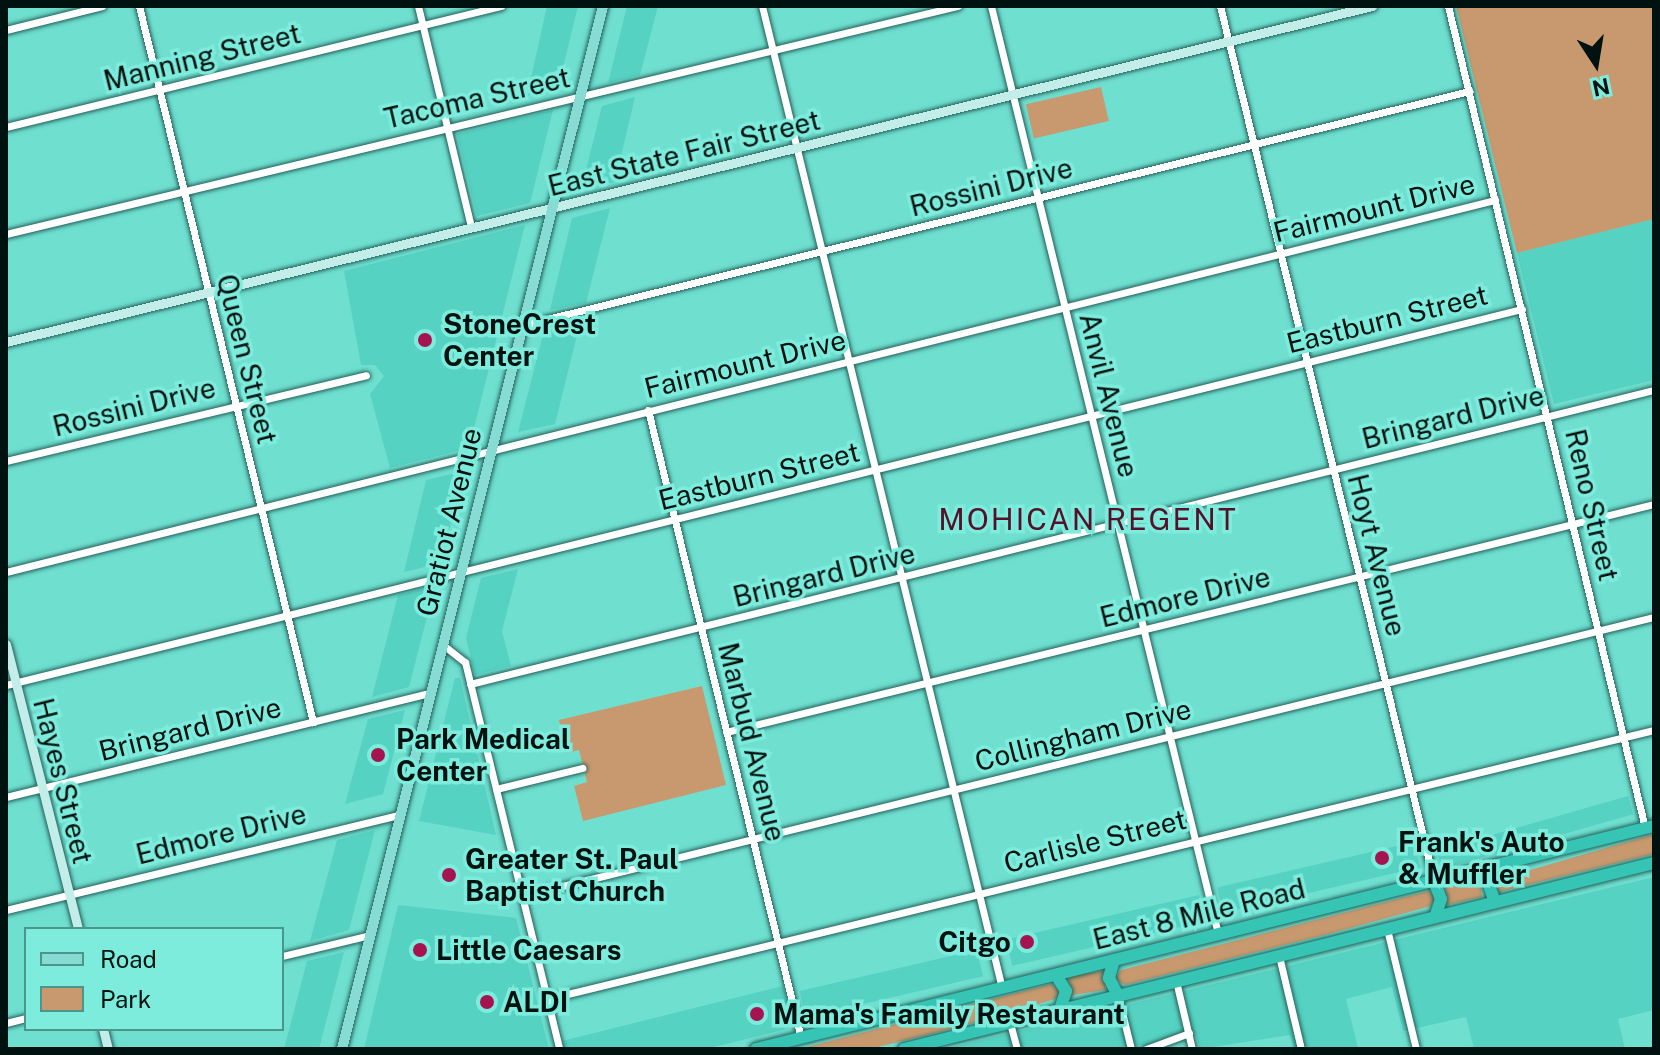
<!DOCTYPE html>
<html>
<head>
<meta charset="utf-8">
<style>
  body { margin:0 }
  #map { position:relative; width:1660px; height:1055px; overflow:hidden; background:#6fdfd0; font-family:"Public Sans",sans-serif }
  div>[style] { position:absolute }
  .built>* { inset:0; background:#56d2c3; transform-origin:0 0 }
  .green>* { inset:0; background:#c8996e; transform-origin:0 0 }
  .roads { filter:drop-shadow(0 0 2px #246059) drop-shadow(0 0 2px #246059) }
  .street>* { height:7px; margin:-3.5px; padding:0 3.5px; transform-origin:3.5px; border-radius:3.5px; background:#fff }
  .secondary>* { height:9px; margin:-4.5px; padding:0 4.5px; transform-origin:4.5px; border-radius:4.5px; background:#c3ede8 }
  .primary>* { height:10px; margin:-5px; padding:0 5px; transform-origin:5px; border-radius:5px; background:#86dcd2 }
  .highway>* { height:12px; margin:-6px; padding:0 6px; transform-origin:6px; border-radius:6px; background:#36c4b4 }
  .dots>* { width:22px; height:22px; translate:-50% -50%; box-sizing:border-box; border:4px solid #7decdd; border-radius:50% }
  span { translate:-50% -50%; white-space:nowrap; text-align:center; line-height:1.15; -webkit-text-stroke:7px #7decdd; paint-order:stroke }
  .street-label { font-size:28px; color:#00120f }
  .poi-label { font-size:28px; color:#00120f; font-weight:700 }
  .left { translate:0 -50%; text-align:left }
  .right { translate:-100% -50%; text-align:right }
  .neighbourhood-label { font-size:30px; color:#541129; letter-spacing:2px }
  .frame { position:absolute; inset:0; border:8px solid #00120f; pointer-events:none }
  .legend { position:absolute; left:24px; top:927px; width:260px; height:104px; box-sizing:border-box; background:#7decdd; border:2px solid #4b958b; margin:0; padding:10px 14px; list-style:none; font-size:24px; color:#00120f }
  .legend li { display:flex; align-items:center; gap:16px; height:40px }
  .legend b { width:40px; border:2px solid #4b958b }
  .north { position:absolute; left:1556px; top:24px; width:80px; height:80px; -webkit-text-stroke:6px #7decdd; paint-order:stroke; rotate:168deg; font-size:22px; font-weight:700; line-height:32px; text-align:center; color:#00120f }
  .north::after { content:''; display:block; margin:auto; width:28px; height:36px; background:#00120f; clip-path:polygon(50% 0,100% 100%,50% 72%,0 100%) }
</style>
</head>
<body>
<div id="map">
  <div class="built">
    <div style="clip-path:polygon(547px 6px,578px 6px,558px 88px,527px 96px)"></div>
    <div style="clip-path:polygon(627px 6px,658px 6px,640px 75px,608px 83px)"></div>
    <div style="clip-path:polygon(635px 97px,615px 182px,581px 190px,602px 106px)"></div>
    <div style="clip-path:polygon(553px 110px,530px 203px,477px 216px,457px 134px)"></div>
    <div style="clip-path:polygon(610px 208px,586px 303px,550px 310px,572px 218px)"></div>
    <div style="clip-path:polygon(1654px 219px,1654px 380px,1554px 404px,1517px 253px)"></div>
    <div style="clip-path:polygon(525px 225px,469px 448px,390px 468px,370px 394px,384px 376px,375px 365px,361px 365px,344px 271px)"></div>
    <div style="clip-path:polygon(580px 323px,555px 424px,518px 432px,544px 331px)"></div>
    <div style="clip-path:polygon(464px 471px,441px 563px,404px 572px,426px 480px)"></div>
    <div style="clip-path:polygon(518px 569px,502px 631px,511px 666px,475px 675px,466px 638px,481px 578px)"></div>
    <div style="clip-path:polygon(435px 586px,409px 687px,372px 697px,398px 595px)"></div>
    <div style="clip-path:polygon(455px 678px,460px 678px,496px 835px,419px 821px)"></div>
    <div style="clip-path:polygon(405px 710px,383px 794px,345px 804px,368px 719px)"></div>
    <div style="left:1628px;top:796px;width:19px;height:199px;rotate:74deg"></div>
    <div style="clip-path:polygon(375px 830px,349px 930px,310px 941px,337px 840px)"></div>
    <div style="left:1414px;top:842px;width:26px;height:202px;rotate:77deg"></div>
    <div style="clip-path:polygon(1654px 877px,1654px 1010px,1618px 1019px,1625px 1049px,1474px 1049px,1466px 1017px,1403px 1031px,1392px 987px,1346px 999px,1358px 1048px,1352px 1049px,1294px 1049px,1290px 1035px,1200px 1049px,1196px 1035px,1139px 1049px,945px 1049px)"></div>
    <div style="left:1199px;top:895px;width:27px;height:198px;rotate:77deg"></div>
    <div style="clip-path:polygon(398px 905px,516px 918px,549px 1049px,364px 1049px)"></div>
    <div style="left:977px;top:950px;width:27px;height:182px;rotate:77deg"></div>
    <div style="clip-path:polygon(344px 952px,319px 1049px,284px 1049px,307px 961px)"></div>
    <div style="clip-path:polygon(783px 986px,793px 1023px,787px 1029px,706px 1049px,564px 1049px,562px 1041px)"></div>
  </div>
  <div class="green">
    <div style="clip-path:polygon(1456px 6px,1654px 6px,1654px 219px,1517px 253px)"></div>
    <div style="left:1101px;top:87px;width:35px;height:77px;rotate:77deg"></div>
    <div style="clip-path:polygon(702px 686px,726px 785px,583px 821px,574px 786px,587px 782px,579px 750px,566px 753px,559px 720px)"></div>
    <div style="clip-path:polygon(1654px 834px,1654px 854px,1499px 892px,1492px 881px)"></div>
    <div style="clip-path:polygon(1480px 878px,1482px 897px,1447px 905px,1445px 887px)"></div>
    <div style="clip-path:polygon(1428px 891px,1436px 896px,1431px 906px,1325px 935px,1125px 985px,1115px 979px,1121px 970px)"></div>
    <div style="left:1103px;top:971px;width:19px;height:35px;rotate:81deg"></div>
    <div style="clip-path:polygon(1051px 984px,1061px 991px,1055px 999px,951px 1029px,870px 1049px,799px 1049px)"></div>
  </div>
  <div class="roads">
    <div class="street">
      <div style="left:139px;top:6px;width:737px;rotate:76.34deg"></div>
      <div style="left:418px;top:6px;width:227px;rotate:76.5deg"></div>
      <div style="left:762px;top:6px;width:1011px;rotate:76.27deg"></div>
      <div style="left:991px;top:6px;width:955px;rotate:76.25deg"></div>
      <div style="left:1220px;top:6px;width:901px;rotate:76.26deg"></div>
      <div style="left:1448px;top:6px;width:845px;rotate:76.52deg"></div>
      <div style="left:6px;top:30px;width:99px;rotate:-14deg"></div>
      <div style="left:6px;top:127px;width:510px;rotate:-13.74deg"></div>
      <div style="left:6px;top:234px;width:979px;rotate:-13.47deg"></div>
      <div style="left:523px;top:325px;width:975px;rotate:-13.89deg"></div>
      <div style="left:648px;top:410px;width:646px;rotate:76.31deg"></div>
      <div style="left:6px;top:461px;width:370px;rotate:-13.4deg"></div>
      <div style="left:6px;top:572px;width:1535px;rotate:-14.03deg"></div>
      <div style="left:443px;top:645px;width:28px;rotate:38deg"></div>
      <div style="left:465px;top:662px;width:398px;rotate:76.3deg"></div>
      <div style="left:470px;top:684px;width:1220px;rotate:-13.95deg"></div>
      <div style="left:6px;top:685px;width:1562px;rotate:-13.93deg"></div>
      <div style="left:726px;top:732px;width:956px;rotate:-13.8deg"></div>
      <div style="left:496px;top:789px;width:89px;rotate:-13.7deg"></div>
      <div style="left:6px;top:797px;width:438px;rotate:-13.8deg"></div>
      <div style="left:522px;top:896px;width:1166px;rotate:-13.85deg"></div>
      <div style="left:6px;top:910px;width:405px;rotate:-13.6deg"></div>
      <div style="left:1387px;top:929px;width:123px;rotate:76.4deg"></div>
      <div style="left:282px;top:956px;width:90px;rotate:-13.4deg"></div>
      <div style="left:1279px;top:956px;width:96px;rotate:76.7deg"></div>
      <div style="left:1176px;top:981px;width:70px;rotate:76.8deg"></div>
      <div style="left:1118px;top:996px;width:55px;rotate:76.2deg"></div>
      <div style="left:547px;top:999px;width:1139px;rotate:-13.66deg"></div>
      <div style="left:6px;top:1023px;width:21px;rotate:-14deg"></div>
      <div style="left:1010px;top:1023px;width:27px;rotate:75deg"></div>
      <div style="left:1146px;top:1049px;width:46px;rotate:-20.4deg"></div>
    </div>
    <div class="secondary">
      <div style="left:6px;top:342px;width:1407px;rotate:-13.82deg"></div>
      <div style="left:6px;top:644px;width:294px;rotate:75.8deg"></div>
      <div style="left:103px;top:1029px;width:21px;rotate:76deg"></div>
    </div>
    <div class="primary">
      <div style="left:342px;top:1049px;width:1075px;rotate:-75.95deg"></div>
    </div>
    <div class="highway">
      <div style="left:1483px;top:869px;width:35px;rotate:70deg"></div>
      <div style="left:1434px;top:881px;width:19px;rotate:69deg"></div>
      <div style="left:1441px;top:899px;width:19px;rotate:108deg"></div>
      <div style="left:1114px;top:960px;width:19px;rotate:106deg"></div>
      <div style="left:1109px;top:978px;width:20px;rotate:63deg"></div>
      <div style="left:1056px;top:975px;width:19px;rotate:58deg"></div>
      <div style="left:1066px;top:991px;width:20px;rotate:108deg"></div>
      <div style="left:756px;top:1049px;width:925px;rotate:-13.95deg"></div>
      <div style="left:904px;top:1049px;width:773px;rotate:-13.93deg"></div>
    </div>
  </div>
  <div class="dots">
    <div style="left:425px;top:340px;background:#a51350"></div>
    <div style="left:378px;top:755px;background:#a51350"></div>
    <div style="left:1382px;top:858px;background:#a51350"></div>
    <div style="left:449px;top:875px;background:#a51350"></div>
    <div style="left:1027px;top:942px;background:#a51350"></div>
    <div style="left:420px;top:950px;background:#a51350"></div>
    <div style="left:487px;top:1002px;background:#a51350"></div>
    <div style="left:757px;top:1014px;background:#a51350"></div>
  </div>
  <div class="street-label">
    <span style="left:202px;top:57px;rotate:-14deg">Manning Street</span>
    <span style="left:477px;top:98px;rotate:-13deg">Tacoma Street</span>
    <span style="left:684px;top:153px;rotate:-14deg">East State Fair Street</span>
    <span style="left:991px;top:187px;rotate:-14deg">Rossini Drive</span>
    <span style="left:1374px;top:208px;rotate:-14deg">Fairmount Drive</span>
    <span style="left:1387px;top:319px;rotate:-14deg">Eastburn Street</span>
    <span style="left:247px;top:359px;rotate:76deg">Queen Street</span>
    <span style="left:745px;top:364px;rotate:-14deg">Fairmount Drive</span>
    <span style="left:1109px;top:395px;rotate:76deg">Anvil Avenue</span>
    <span style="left:134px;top:407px;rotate:-14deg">Rossini Drive</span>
    <span style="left:1453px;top:417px;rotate:-14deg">Bringard Drive</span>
    <span style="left:759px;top:476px;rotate:-14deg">Eastburn Street</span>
    <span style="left:1592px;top:505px;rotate:77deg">Reno Street</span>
    <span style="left:449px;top:522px;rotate:-76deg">Gratiot Avenue</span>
    <span style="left:1377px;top:555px;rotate:76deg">Hoyt Avenue</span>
    <span style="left:824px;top:575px;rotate:-14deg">Bringard Drive</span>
    <span style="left:1185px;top:597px;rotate:-14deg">Edmore Drive</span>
    <span style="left:190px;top:729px;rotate:-14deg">Bringard Drive</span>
    <span style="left:1083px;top:735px;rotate:-14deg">Collingham Drive</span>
    <span style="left:752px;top:742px;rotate:76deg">Marbud Avenue</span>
    <span style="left:63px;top:781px;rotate:76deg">Hayes Street</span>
    <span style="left:221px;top:834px;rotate:-14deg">Edmore Drive</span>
    <span style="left:1095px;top:841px;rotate:-14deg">Carlisle Street</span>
    <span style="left:1199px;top:914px;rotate:-14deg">East 8 Mile Road</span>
  </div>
  <div class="poi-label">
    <span class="left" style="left:443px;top:340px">StoneCrest<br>Center</span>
    <span class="left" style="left:396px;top:755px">Park Medical<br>Center</span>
    <span class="left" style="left:1398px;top:858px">Frank's Auto<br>&amp; Muffler</span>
    <span class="left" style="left:465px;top:875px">Greater St. Paul<br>Baptist Church</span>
    <span class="right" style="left:1011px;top:942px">Citgo</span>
    <span class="left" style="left:436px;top:950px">Little Caesars</span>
    <span class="left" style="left:503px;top:1002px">ALDI</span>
    <span class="left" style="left:773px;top:1014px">Mama's Family Restaurant</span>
  </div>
  <div class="neighbourhood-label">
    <span style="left:1088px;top:519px">MOHICAN REGENT</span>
  </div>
  <div class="frame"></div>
  <ul class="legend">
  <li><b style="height:10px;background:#86dcd2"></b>Road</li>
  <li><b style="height:22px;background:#c8996e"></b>Park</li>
  </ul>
  <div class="north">N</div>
</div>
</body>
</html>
